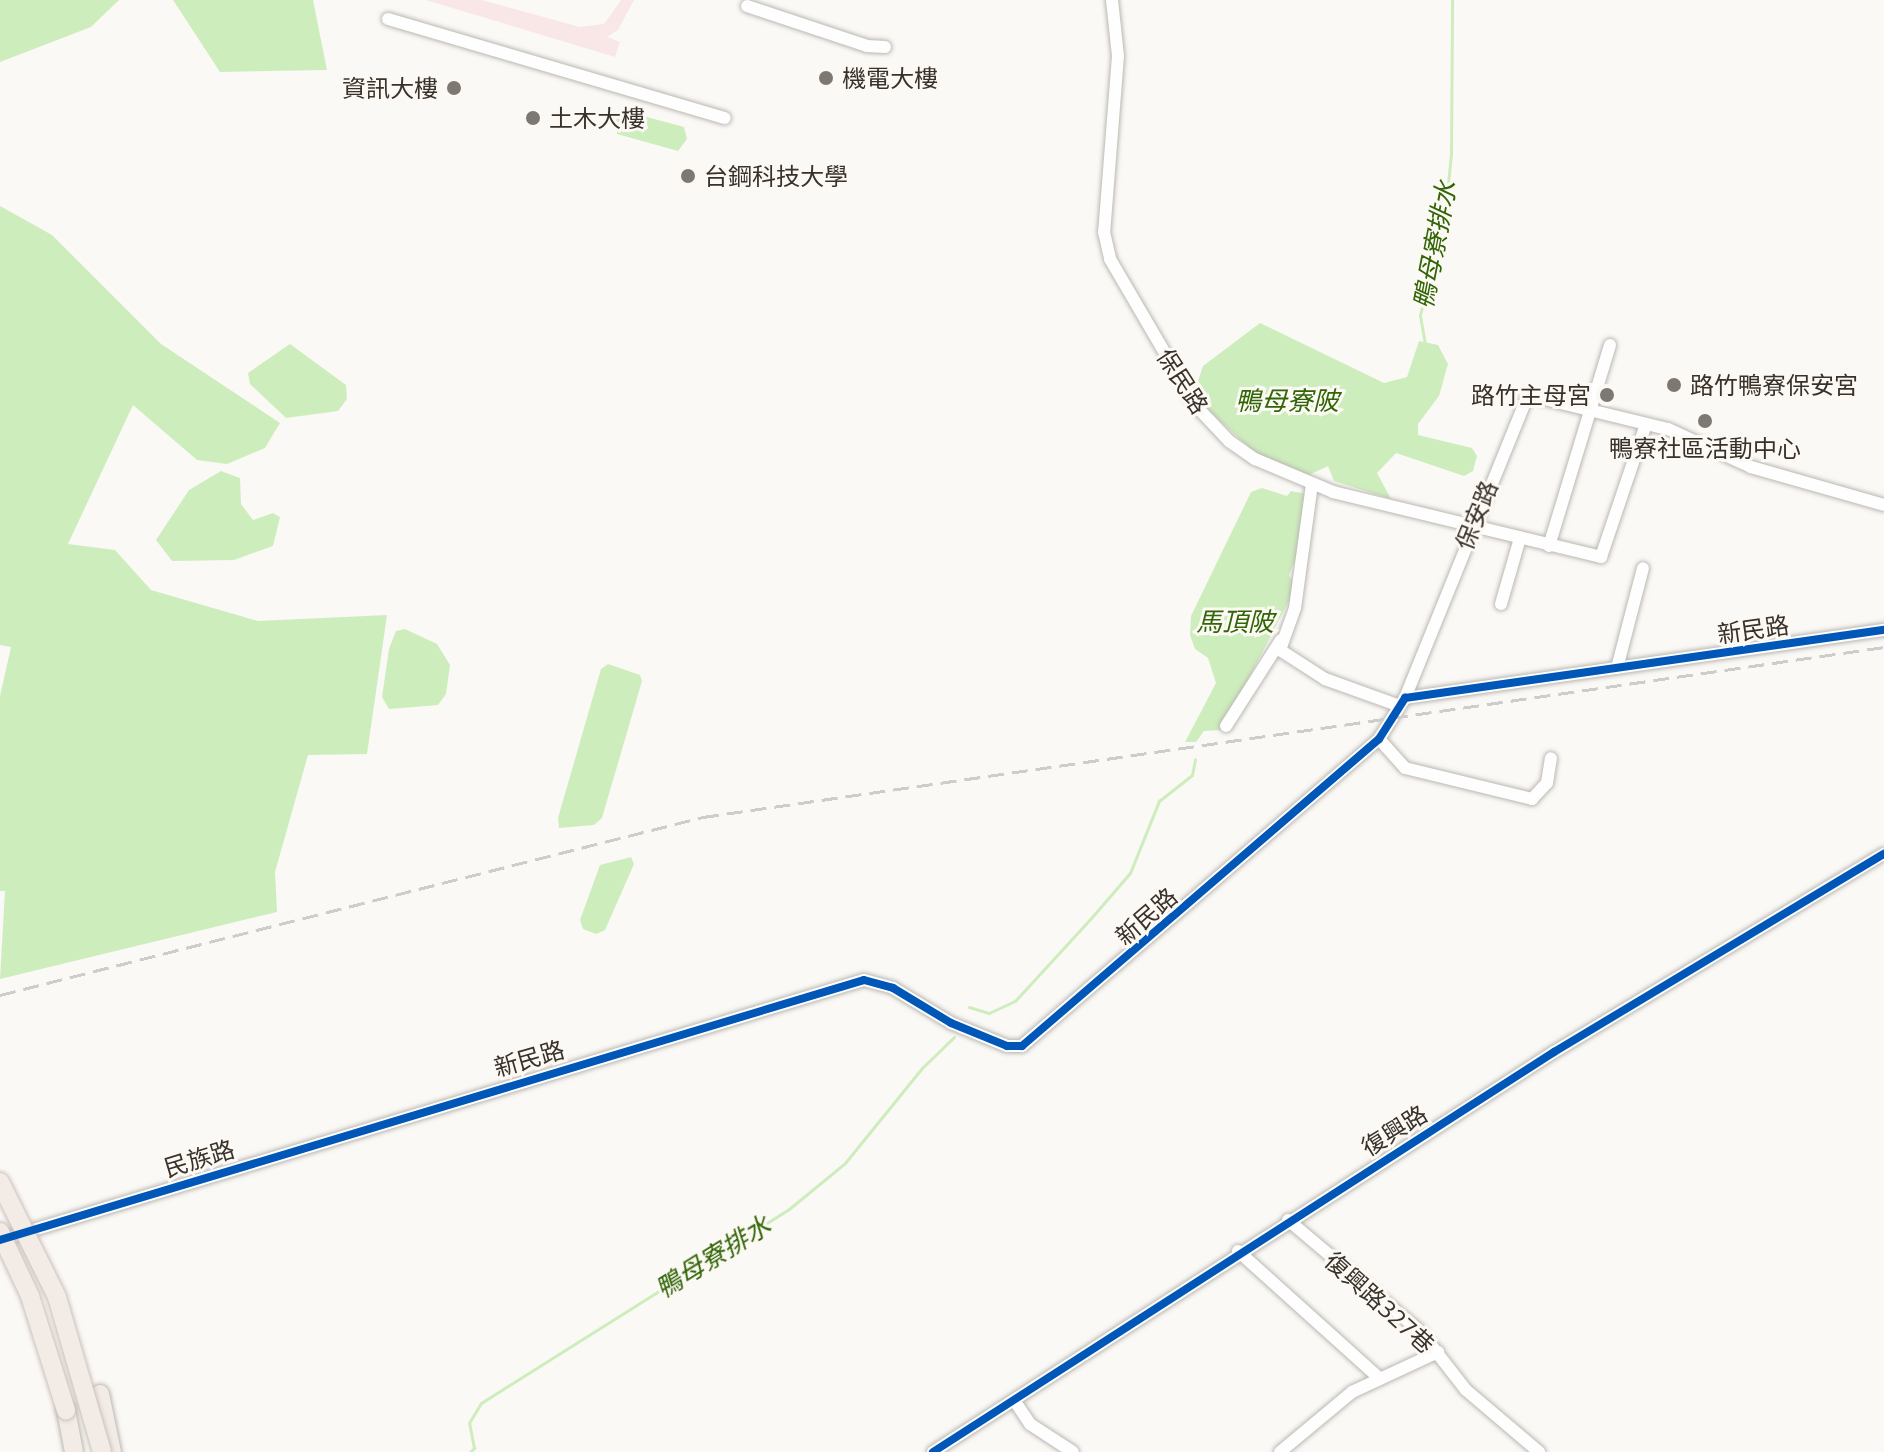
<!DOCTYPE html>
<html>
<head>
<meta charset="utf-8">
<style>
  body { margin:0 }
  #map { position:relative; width:1884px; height:1452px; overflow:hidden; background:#fbf9f6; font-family:"Open Sans","Noto Sans TC",sans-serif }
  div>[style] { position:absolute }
  .green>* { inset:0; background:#f8e7e6 }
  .water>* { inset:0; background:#ceedbd }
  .stream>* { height:3px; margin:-1.5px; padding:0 1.5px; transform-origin:1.5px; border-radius:1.5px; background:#ceedbd }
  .roads { filter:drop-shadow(0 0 2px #bbb8b2) drop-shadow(0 0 2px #bbb8b2) }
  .minor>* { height:12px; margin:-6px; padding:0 6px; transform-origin:6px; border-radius:6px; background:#fefefe }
  .highway>* { height:18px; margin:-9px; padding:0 9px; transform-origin:9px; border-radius:9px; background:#f3ebe6 }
  .rail>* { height:3px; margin-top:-1.5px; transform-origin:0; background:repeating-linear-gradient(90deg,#cdcdcc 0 16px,transparent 0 24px) }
  .bridges { filter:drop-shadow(0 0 2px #cbc0ba) drop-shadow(0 0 2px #cbc0ba) }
  .highway-bridge>* { height:18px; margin:-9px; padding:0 9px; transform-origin:9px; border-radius:9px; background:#f3ebe6 }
  .cycleway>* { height:8px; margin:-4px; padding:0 4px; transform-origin:4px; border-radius:4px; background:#0057b8 }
  .dots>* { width:22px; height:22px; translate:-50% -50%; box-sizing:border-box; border:4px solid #fcf9f5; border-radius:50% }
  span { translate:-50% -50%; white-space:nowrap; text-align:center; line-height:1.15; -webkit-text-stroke:6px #fcf9f5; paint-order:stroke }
  .poi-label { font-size:24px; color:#39322a }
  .left { translate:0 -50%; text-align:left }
  .right { translate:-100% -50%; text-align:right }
  .street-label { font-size:24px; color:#39322a }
  .water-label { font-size:26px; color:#316506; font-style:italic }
</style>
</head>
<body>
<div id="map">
  <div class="green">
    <div style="clip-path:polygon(426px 0,482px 0,580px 27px,604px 24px,621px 0,634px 0,618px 30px,607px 37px,620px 42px,615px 57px)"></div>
  </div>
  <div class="water">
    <div style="clip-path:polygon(0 0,119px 0,91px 27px,0 62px)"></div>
    <div style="clip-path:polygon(173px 0,313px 0,327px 70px,220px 72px)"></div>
    <div style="clip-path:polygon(624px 111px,684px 127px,687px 139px,678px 151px,617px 134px,616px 120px)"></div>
    <div style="clip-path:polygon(0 206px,52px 235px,161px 344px,280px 423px,265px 448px,227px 464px,197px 460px,133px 405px,68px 544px,115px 550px,151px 590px,258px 621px,387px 615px,367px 754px,308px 755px,275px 872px,277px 912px,0 979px,5px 891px,0 891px,0 696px,11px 647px,0 645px)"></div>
    <div style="clip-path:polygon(1260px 323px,1384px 383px,1407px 377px,1419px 341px,1438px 345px,1448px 364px,1439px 396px,1418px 424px,1418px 435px,1472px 448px,1477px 456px,1473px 471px,1464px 476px,1396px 453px,1377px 473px,1391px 499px,1334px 481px,1328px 466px,1307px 476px,1254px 452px,1206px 408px,1196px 387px,1203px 366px)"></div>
    <div style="clip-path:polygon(290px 344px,346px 385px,347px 399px,338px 411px,286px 418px,250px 384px,248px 373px)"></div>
    <div style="clip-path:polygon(221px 471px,240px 478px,241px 504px,253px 520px,273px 513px,280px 517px,273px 546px,234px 560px,172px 561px,156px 540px,189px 490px)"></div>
    <div style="clip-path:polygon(1262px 488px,1287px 496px,1291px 491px,1307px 494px,1299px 550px,1289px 575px,1296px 587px,1222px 730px,1204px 731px,1196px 742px,1185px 742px,1216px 683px,1208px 658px,1195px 649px,1190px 635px,1191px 616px,1251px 492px)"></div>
    <div style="clip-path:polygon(405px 629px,437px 644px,450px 665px,446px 694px,438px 705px,389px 709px,382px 697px,389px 649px,396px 631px)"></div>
    <div style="clip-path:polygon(608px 664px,640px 675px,642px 681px,602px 818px,594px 825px,559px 828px,558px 818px,601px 669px)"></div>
    <div style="clip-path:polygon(631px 857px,634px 864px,605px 930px,596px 934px,583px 929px,580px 920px,600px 865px)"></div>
  </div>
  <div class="stream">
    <div style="left:1425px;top:344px;width:29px;rotate:-100deg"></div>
    <div style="left:1420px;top:315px;width:105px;rotate:-76.2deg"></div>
    <div style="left:1445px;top:213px;width:59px;rotate:-84.2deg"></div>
    <div style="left:1451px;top:154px;width:154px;rotate:-89.6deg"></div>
    <div style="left:969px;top:1007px;width:21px;rotate:17deg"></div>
    <div style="left:989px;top:1013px;width:29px;rotate:-25deg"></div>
    <div style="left:1015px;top:1001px;width:114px;rotate:-47.5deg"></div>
    <div style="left:1092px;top:917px;width:58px;rotate:-49.2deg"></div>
    <div style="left:1130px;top:873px;width:78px;rotate:-68.1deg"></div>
    <div style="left:1159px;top:801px;width:42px;rotate:-38.2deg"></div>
    <div style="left:1192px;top:775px;width:16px;rotate:-79deg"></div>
    <div style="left:470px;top:1452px;width:6px;rotate:-45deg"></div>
    <div style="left:474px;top:1448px;width:25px;rotate:-101deg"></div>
    <div style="left:469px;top:1423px;width:23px;rotate:-59deg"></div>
    <div style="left:481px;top:1403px;width:364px;rotate:-32.2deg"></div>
    <div style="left:789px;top:1209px;width:72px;rotate:-39.4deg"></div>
    <div style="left:845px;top:1163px;width:121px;rotate:-51deg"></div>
    <div style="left:921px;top:1069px;width:46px;rotate:-44.1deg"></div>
  </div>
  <div class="roads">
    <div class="minor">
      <div style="left:1112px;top:0;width:56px;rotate:83.9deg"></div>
      <div style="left:1118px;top:56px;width:177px;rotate:94.5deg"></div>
      <div style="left:1104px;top:232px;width:28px;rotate:77deg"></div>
      <div style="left:1110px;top:259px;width:170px;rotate:59.7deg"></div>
      <div style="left:1196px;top:406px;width:48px;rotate:46.7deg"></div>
      <div style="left:1229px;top:441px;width:32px;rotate:35deg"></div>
      <div style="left:1255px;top:459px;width:85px;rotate:22.9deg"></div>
      <div style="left:1333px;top:492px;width:276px;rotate:13.6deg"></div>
      <div style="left:1601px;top:557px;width:140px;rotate:-71.3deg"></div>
      <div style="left:747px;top:6px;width:126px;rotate:18.4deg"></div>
      <div style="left:867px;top:46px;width:18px;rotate:3deg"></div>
      <div style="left:388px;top:19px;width:351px;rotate:16.4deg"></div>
      <div style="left:1312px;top:484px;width:125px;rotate:97.8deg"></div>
      <div style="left:1295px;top:608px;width:45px;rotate:109.7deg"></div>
      <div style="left:1280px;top:650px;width:54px;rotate:32.8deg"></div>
      <div style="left:1325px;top:679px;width:77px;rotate:19.9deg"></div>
      <div style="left:1549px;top:546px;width:210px;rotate:-73.1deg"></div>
      <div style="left:1501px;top:604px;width:69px;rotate:-73.9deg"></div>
      <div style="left:1617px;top:668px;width:103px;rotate:-75.4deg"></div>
      <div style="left:1405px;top:698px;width:327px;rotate:-67.9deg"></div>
      <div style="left:1528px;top:395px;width:144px;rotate:13.7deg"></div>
      <div style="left:1668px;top:429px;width:91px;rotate:24.6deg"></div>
      <div style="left:1751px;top:467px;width:138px;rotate:15.9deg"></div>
      <div style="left:1226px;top:726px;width:102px;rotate:-57.4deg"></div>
      <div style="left:1379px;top:739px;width:39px;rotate:48deg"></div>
      <div style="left:1405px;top:768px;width:131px;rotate:13.7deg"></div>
      <div style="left:1532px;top:799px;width:22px;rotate:-47deg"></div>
      <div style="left:1547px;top:783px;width:25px;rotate:-81deg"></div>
      <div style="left:1288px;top:1220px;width:172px;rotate:40.1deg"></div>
      <div style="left:1420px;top:1331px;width:75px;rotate:52.1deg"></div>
      <div style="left:1466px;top:1390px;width:96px;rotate:40.3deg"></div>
      <div style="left:0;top:1240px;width:902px;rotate:-16.75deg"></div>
      <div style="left:864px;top:980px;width:30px;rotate:15deg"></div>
      <div style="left:893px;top:988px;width:68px;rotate:31.1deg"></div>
      <div style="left:951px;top:1023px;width:61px;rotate:22.3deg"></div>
      <div style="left:1007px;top:1046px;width:15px"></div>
      <div style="left:1022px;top:1046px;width:471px;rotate:-40.7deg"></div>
      <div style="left:1379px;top:739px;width:49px;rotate:-57.6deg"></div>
      <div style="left:1405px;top:698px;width:484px;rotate:-8.1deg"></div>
      <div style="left:1238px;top:1251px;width:191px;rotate:42deg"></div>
      <div style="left:1014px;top:1400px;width:29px;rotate:56deg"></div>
      <div style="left:1030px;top:1424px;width:51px;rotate:33.1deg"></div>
      <div style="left:933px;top:1452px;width:739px;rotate:-32.79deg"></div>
      <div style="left:1554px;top:1052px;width:385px;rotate:-31deg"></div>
      <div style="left:1280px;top:1452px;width:94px;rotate:-39.8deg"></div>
      <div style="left:1352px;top:1392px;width:95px;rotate:-24.9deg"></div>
    </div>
    <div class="highway">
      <div style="left:100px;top:1394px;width:59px;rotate:78.3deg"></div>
      <div style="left:66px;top:1410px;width:43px;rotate:79.2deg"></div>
    </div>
  </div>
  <div class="rail">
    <div style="left:0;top:995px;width:725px;rotate:-14.21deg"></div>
    <div style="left:703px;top:817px;width:1193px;rotate:-8.19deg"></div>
  </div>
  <div class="bridges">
    <div class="highway-bridge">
      <div style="left:0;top:1182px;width:128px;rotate:63.6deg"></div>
      <div style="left:57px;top:1297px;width:161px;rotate:73.8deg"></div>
      <div style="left:0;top:1232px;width:71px;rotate:64.9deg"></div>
      <div style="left:30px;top:1296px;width:120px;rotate:72.5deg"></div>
    </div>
  </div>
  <div class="cycleway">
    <div style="left:0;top:1240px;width:902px;rotate:-16.75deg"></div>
    <div style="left:864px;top:980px;width:30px;rotate:15deg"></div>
    <div style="left:893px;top:988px;width:68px;rotate:31.1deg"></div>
    <div style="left:951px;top:1023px;width:61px;rotate:22.3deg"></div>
    <div style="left:1007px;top:1046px;width:15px"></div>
    <div style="left:1022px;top:1046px;width:471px;rotate:-40.7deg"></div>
    <div style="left:1379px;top:739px;width:49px;rotate:-57.6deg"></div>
    <div style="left:1405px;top:698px;width:484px;rotate:-8.1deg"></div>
    <div style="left:933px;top:1452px;width:739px;rotate:-32.79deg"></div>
    <div style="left:1554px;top:1052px;width:385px;rotate:-31deg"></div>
  </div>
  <div class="dots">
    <div style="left:826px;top:78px;background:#7d7871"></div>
    <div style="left:454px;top:88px;background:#7d7871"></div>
    <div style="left:533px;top:118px;background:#7d7871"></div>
    <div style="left:688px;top:176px;background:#7d7871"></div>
    <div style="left:1674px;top:385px;background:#7d7871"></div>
    <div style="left:1607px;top:395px;background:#7d7871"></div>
    <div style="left:1705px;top:421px;background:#7d7871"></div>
  </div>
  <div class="poi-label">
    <span class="left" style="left:842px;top:78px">機電大樓</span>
    <span class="right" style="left:438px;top:88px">資訊大樓</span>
    <span class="left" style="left:549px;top:118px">土木大樓</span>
    <span class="left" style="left:704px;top:176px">台鋼科技大學</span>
    <span class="left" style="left:1690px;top:385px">路竹鴨寮保安宮</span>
    <span class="right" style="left:1591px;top:395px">路竹主母宮</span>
    <span style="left:1705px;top:448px">鴨寮社區活動中心</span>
  </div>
  <div class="street-label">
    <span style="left:1183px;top:381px;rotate:57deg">保民路</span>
    <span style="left:1476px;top:515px;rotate:-68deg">保安路</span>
    <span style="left:1753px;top:629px;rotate:-8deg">新民路</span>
    <span style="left:1146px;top:916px;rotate:-41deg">新民路</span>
    <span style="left:529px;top:1058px;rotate:-16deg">新民路</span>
    <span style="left:1394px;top:1130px;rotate:-32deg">復興路</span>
    <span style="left:199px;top:1158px;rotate:-17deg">民族路</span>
    <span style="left:1380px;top:1302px;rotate:42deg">復興路327巷</span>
  </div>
  <div class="water-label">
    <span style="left:1435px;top:245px;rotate:-79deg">鴨母寮排水</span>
    <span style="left:1287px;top:401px">鴨母寮陂</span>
    <span style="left:1235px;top:622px">馬頂陂</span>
    <span style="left:713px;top:1257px;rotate:-32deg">鴨母寮排水</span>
  </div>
</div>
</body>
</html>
